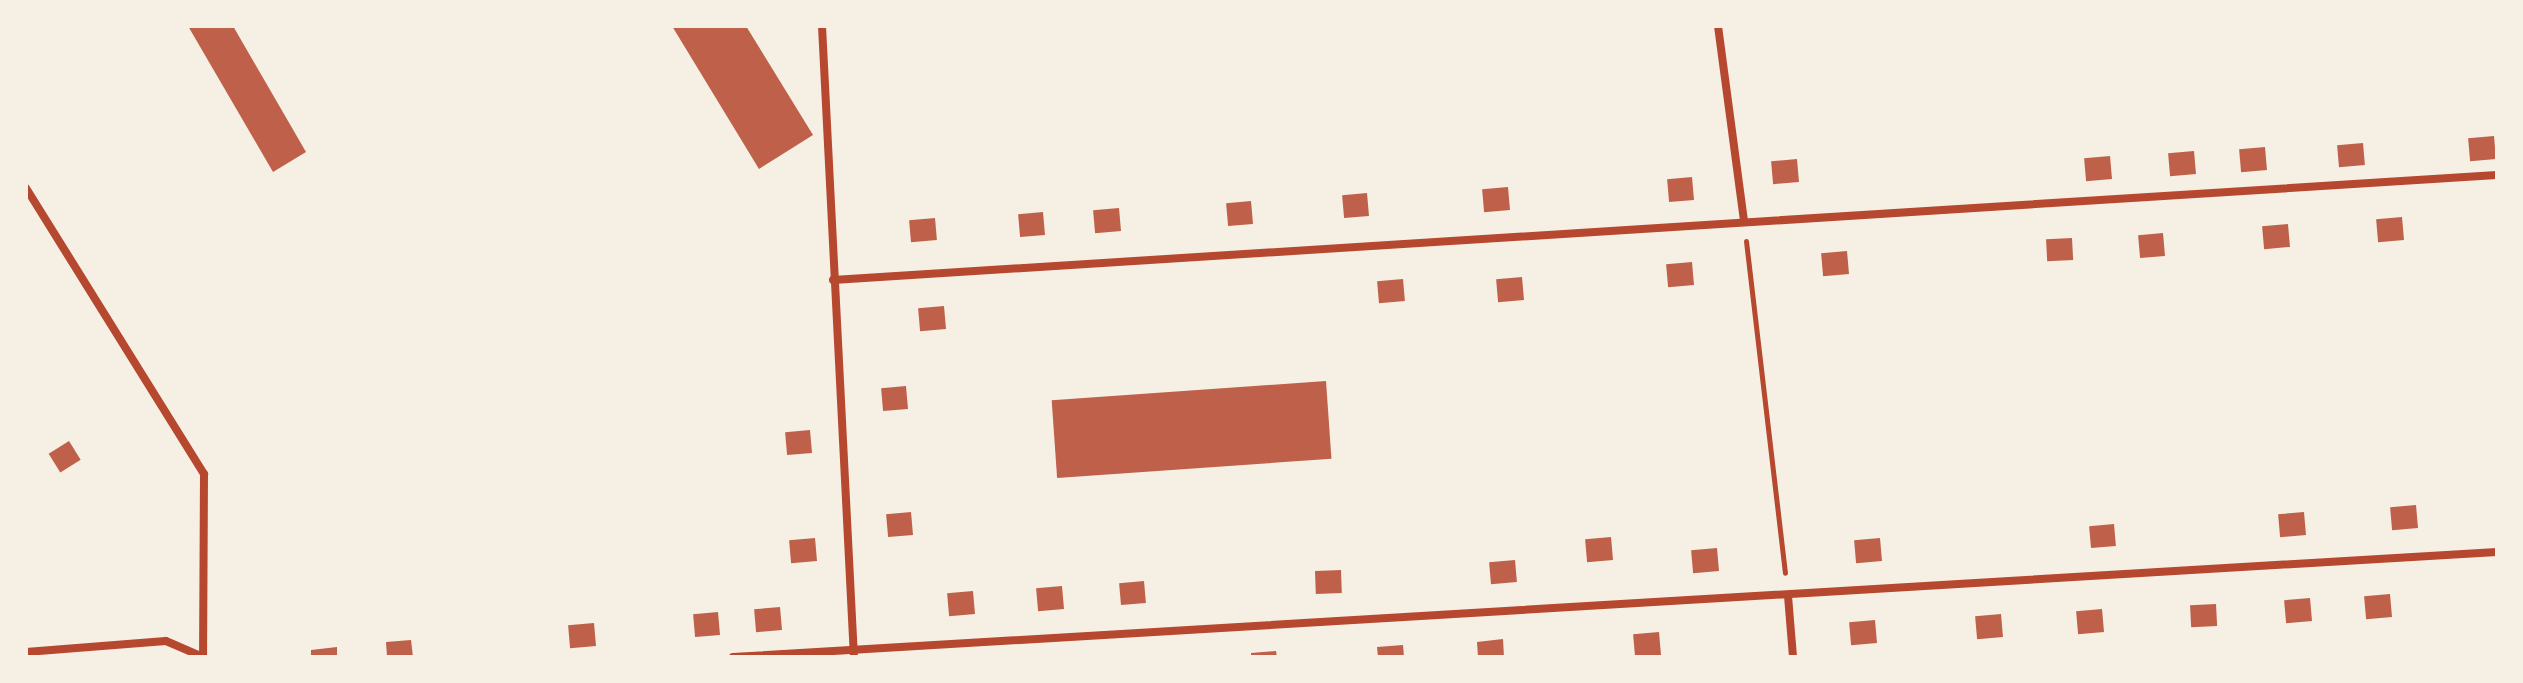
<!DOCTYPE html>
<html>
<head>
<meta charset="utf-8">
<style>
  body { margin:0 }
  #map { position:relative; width:2523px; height:683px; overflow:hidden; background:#f6efe4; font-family:Inter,sans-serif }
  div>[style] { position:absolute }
  .building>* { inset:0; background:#bf614a; transform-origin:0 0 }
  .path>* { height:5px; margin:-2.5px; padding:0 2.5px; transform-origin:2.5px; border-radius:2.5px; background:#b5482f }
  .minor>* { height:8px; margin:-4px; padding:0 4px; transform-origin:4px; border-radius:4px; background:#b5482f }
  span { translate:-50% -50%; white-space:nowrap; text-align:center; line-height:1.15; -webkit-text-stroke:6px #f6efe4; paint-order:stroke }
  .frame { position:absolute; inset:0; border:28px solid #f6efe4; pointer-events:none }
</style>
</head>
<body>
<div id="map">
  <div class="building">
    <div style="clip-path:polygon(188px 26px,233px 26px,306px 152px,273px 172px)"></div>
    <div style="clip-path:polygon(672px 26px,746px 26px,813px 135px,759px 169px)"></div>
    <div style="left:2494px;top:136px;width:23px;height:26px;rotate:85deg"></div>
    <div style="left:2363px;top:143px;width:22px;height:26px;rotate:85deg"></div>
    <div style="left:2265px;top:147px;width:23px;height:26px;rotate:85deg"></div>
    <div style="left:2194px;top:151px;width:23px;height:26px;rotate:85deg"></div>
    <div style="left:2110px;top:156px;width:23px;height:26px;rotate:85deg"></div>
    <div style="left:1797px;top:159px;width:23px;height:26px;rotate:85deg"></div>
    <div style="left:1692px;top:177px;width:23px;height:25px;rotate:85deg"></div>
    <div style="left:1508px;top:187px;width:23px;height:26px;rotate:85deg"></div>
    <div style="left:1367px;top:193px;width:23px;height:25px;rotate:85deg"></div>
    <div style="left:1251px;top:201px;width:23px;height:25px;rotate:85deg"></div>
    <div style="left:1119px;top:208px;width:23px;height:26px;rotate:85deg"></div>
    <div style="left:1043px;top:212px;width:23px;height:25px;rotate:85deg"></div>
    <div style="left:2402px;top:217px;width:23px;height:26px;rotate:85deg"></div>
    <div style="left:935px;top:218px;width:22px;height:26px;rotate:85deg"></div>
    <div style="left:2288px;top:224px;width:23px;height:26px;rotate:85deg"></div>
    <div style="left:2163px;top:233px;width:23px;height:25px;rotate:85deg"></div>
    <div style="left:2072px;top:238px;width:22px;height:26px;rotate:87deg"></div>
    <div style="left:1847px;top:251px;width:23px;height:26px;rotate:85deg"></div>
    <div style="left:1692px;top:262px;width:23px;height:26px;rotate:85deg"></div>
    <div style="left:1522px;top:277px;width:23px;height:26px;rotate:85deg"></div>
    <div style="left:1403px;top:279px;width:22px;height:26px;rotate:85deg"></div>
    <div style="left:944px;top:306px;width:23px;height:26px;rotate:85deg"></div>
    <div style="left:1326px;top:381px;width:78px;height:275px;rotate:86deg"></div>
    <div style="left:906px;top:386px;width:23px;height:25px;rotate:85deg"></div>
    <div style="left:810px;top:430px;width:23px;height:25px;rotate:85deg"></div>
    <div style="left:69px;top:441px;width:22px;height:24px;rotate:58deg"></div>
    <div style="left:2416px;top:505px;width:23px;height:26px;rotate:85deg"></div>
    <div style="left:911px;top:512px;width:23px;height:25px;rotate:85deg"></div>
    <div style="left:2304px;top:512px;width:23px;height:26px;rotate:85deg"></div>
    <div style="left:2114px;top:524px;width:22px;height:25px;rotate:85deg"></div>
    <div style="left:1611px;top:537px;width:23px;height:26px;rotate:85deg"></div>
    <div style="left:815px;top:538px;width:23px;height:26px;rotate:85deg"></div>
    <div style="left:1880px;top:538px;width:23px;height:26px;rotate:85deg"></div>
    <div style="left:1717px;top:548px;width:23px;height:26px;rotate:85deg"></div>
    <div style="left:1515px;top:560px;width:22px;height:26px;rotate:85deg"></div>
    <div style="left:1341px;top:570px;width:23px;height:26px;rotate:88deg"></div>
    <div style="left:1144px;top:581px;width:22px;height:25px;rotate:85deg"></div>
    <div style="left:1062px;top:586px;width:23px;height:26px;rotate:85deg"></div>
    <div style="left:973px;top:591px;width:23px;height:26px;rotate:85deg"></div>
    <div style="left:2390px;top:594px;width:23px;height:26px;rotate:85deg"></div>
    <div style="left:2310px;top:598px;width:23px;height:26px;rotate:85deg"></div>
    <div style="left:2216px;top:604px;width:22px;height:26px;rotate:87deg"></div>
    <div style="left:780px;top:607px;width:23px;height:26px;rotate:85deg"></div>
    <div style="left:2102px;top:609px;width:23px;height:26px;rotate:85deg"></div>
    <div style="left:718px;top:612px;width:23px;height:25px;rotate:85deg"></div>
    <div style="left:2001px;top:614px;width:23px;height:26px;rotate:85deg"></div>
    <div style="left:1875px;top:620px;width:23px;height:26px;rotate:85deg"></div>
    <div style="left:594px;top:623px;width:23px;height:26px;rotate:85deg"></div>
    <div style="left:1659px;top:632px;width:23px;height:26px;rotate:85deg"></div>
    <div style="clip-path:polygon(1503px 639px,1504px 657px,1478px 657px,1477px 642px)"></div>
    <div style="clip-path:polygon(411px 640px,413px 657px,387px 657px,386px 642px)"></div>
    <div style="clip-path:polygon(1403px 645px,1404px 657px,1378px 657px,1377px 647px)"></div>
    <div style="clip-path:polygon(337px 647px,337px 657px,311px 657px,311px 650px)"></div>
    <div style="clip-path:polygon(1276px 651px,1277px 657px,1251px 657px,1251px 653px)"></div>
  </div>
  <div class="path">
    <div style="left:1746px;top:241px;width:334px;rotate:83.3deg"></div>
  </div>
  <div class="minor">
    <div style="left:822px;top:26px;width:632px;rotate:87.1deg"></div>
    <div style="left:1718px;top:26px;width:197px;rotate:82.4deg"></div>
    <div style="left:26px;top:188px;width:337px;rotate:58.1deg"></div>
    <div style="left:204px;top:474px;width:182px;rotate:90.3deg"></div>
    <div style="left:833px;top:280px;width:1667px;rotate:-3.61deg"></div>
    <div style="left:1788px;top:596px;width:61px;rotate:85.3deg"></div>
    <div style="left:26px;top:652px;width:140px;rotate:-4.5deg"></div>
    <div style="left:166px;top:641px;width:40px;rotate:23.4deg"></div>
    <div style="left:733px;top:657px;width:1767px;rotate:-3.41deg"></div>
  </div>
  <div class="frame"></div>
</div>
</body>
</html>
